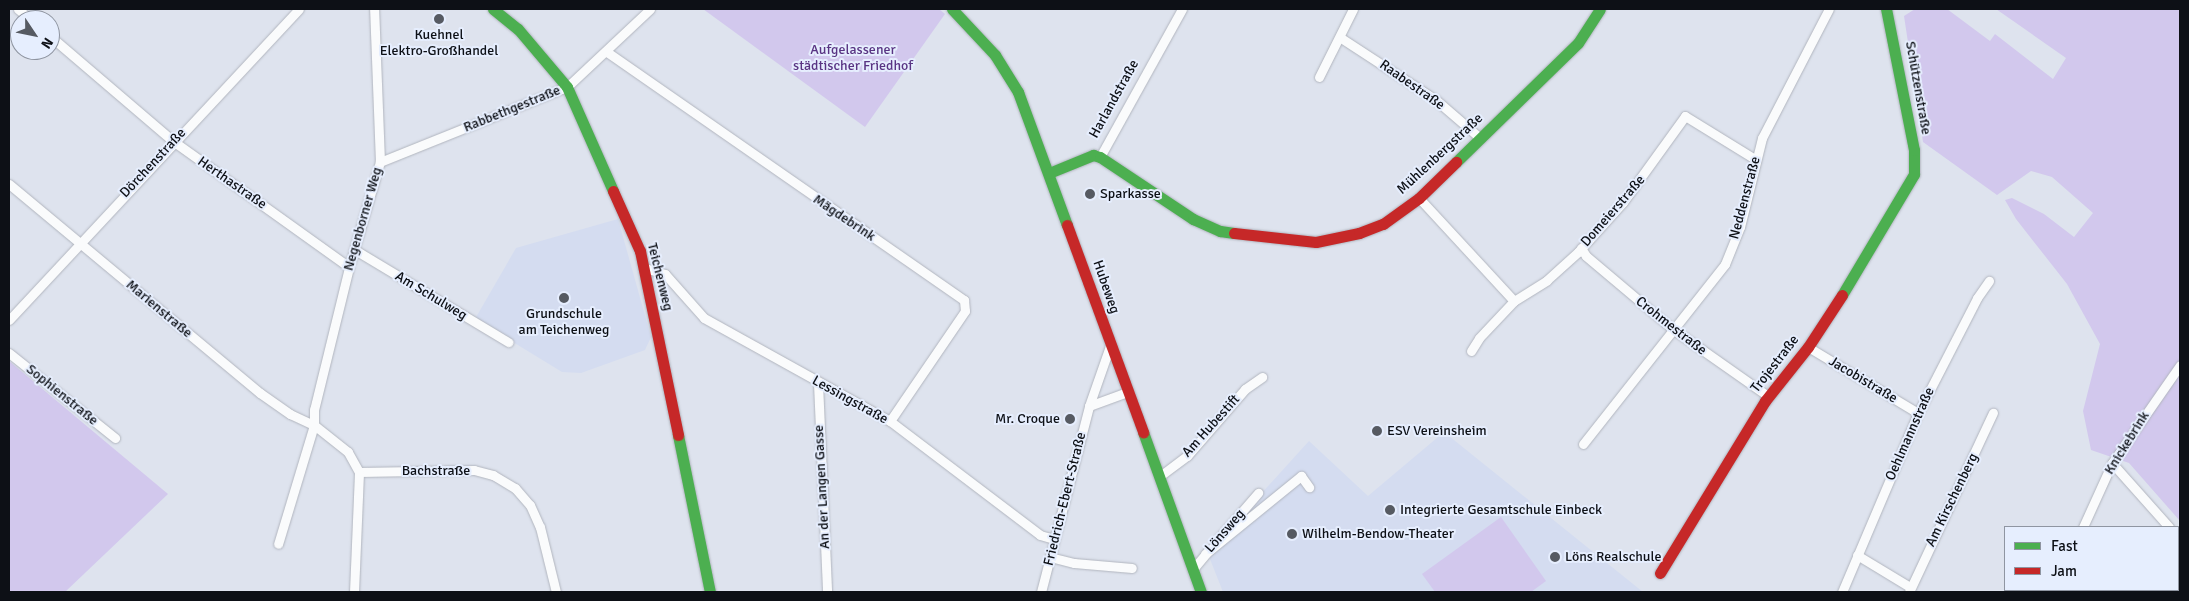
<!DOCTYPE html>
<html>
<head>
<meta charset="utf-8">
<style>
  body { margin:0 }
  #map { position:relative; width:2189px; height:601px; overflow:hidden; background:#dee3ee; font-family:Signika,sans-serif }
  div>[style] { position:absolute }
  .built>* { inset:0; background:#d4dcf0 }
  .green>* { inset:0; background:#d2c8ed }
  .roads { filter:drop-shadow(0 0 1px #b1b5be) drop-shadow(0 0 1px #b1b5be) }
  .street>* { height:9px; margin:-4.5px; padding:0 4.5px; transform-origin:4.5px; border-radius:4.5px; background:#fafbfc }
  .fast>* { height:11px; margin:-5.5px; padding:0 5.5px; transform-origin:5.5px; border-radius:5.5px; background:#4caf50 }
  .jam>* { height:11px; margin:-5.5px; padding:0 5.5px; transform-origin:5.5px; border-radius:5.5px; background:#c62828 }
  .dots>* { width:14px; height:14px; translate:-50% -50%; box-sizing:border-box; border:2px solid #e6eefe; border-radius:50% }
  span { translate:-50% -50%; white-space:nowrap; text-align:center; line-height:1.15; -webkit-text-stroke:4px #e6eefe; paint-order:stroke }
  .poi-label { font-size:14px; color:#0d1016 }
  .left { translate:0 -50%; text-align:left }
  .right { translate:-100% -50%; text-align:right }
  .park-label { font-size:14px; color:#593483 }
  .street-label { font-size:14px; color:#0d1016 }
  .frame { position:absolute; inset:0; border:10px solid #0d1016; pointer-events:none }
  .legend { position:absolute; left:2004px; top:526px; width:175px; height:65px; box-sizing:border-box; background:#e6eefe; border:1px solid #8f95a1; margin:0; padding:6px 9px; list-style:none; font-size:15px; color:#0d1016 }
  .legend li { display:flex; align-items:center; gap:10px; height:25px }
  .legend b { width:25px; border:1px solid #8f95a1 }
  .north { position:absolute; left:10px; top:10px; width:50px; height:50px; box-sizing:border-box; background:#e6eefe; border:1px solid #8f95a1; border-radius:50%; rotate:124deg; font-size:14px; font-weight:700; line-height:20px; text-align:center; color:#0d1016 }
  .north::after { content:''; display:block; margin:auto; width:18px; height:22px; background:#565a62; clip-path:polygon(50% 0,100% 100%,50% 72%,0 100%) }
</style>
</head>
<body>
<div id="map">
  <div class="built">
    <div style="clip-path:polygon(618px 219px,651px 337px,645px 350px,581px 373px,562px 372px,475px 319px,516px 248px)"></div>
    <div style="clip-path:polygon(1444px 432px,1643px 592px,1223px 592px,1206px 549px,1254px 492px,1259px 496px,1309px 441px,1368px 496px)"></div>
  </div>
  <div class="green">
    <div style="clip-path:polygon(703px 9px,939px 9px,945px 14px,865px 127px)"></div>
    <div style="clip-path:polygon(1915px 9px,1947px 9px,1990px 41px,1995px 34px,2053px 79px,2066px 58px,1996px 9px,2180px 9px,2180px 521px,2129px 463px,2091px 450px,2083px 411px,2100px 344px,2067px 284px,2016px 219px,2005px 200px,2012px 198px,2044px 214px,2074px 237px,2093px 213px,2052px 177px,2031px 171px,1997px 195px,1923px 142px,1904px 16px)"></div>
    <div style="clip-path:polygon(9px 361px,168px 494px,65px 592px,9px 592px)"></div>
    <div style="clip-path:polygon(1501px 517px,1546px 581px,1531px 592px,1435px 592px,1422px 574px)"></div>
  </div>
  <div class="roads">
    <div class="street">
      <div style="left:18px;top:9px;width:17px;rotate:40deg"></div>
      <div style="left:50px;top:36px;width:162px;rotate:40.5deg"></div>
      <div style="left:173px;top:141px;width:216px;rotate:35.6deg"></div>
      <div style="left:1341px;top:38px;width:113px;rotate:33.1deg"></div>
      <div style="left:1436px;top:100px;width:58px;rotate:40.8deg"></div>
      <div style="left:607px;top:52px;width:435px;rotate:34.8deg"></div>
      <div style="left:964px;top:300px;width:11px;rotate:85deg"></div>
      <div style="left:965px;top:311px;width:133px;rotate:124.3deg"></div>
      <div style="left:1319px;top:77px;width:76px;rotate:-63.4deg"></div>
      <div style="left:1100px;top:157px;width:169px;rotate:-61deg"></div>
      <div style="left:380px;top:162px;width:201px;rotate:-21.9deg"></div>
      <div style="left:567px;top:87px;width:114px;rotate:-43.2deg"></div>
      <div style="left:9px;top:184px;width:327px;rotate:39.8deg"></div>
      <div style="left:260px;top:393px;width:37px;rotate:35deg"></div>
      <div style="left:290px;top:414px;width:26px;rotate:25deg"></div>
      <div style="left:314px;top:425px;width:124px;rotate:106.8deg"></div>
      <div style="left:1419px;top:198px;width:140px;rotate:47.3deg"></div>
      <div style="left:1581px;top:248px;width:9px;rotate:58deg"></div>
      <div style="left:1586px;top:256px;width:115px;rotate:40.1deg"></div>
      <div style="left:1674px;top:330px;width:115px;rotate:35.1deg"></div>
      <div style="left:355px;top:250px;width:179px;rotate:31deg"></div>
      <div style="left:645px;top:268px;width:21px;rotate:17deg"></div>
      <div style="left:665px;top:274px;width:59px;rotate:48.4deg"></div>
      <div style="left:704px;top:318px;width:213px;rotate:29deg"></div>
      <div style="left:890px;top:421px;width:188px;rotate:37.2deg"></div>
      <div style="left:1040px;top:535px;width:15px;rotate:16deg"></div>
      <div style="left:9px;top:320px;width:425px;rotate:-47deg"></div>
      <div style="left:1808px;top:347px;width:128px;rotate:31deg"></div>
      <div style="left:1471px;top:351px;width:15px;rotate:-58deg"></div>
      <div style="left:1479px;top:338px;width:51px;rotate:-46.6deg"></div>
      <div style="left:1514px;top:301px;width:39px;rotate:-32deg"></div>
      <div style="left:1547px;top:280px;width:42px;rotate:-42.1deg"></div>
      <div style="left:1578px;top:252px;width:67px;rotate:-48deg"></div>
      <div style="left:1623px;top:202px;width:106px;rotate:-54.2deg"></div>
      <div style="left:1685px;top:116px;width:82px;rotate:31.6deg"></div>
      <div style="left:9px;top:353px;width:136px;rotate:38.7deg"></div>
      <div style="left:818px;top:383px;width:209px;rotate:87.5deg"></div>
      <div style="left:1089px;top:406px;width:40px;rotate:-20.2deg"></div>
      <div style="left:1583px;top:444px;width:229px;rotate:-51.7deg"></div>
      <div style="left:1725px;top:264px;width:40px;rotate:-68deg"></div>
      <div style="left:1740px;top:227px;width:92px;rotate:-76.1deg"></div>
      <div style="left:1762px;top:138px;width:145px;rotate:-62.6deg"></div>
      <div style="left:2112px;top:463px;width:86px;rotate:48.3deg"></div>
      <div style="left:359px;top:472px;width:115px;rotate:-1deg"></div>
      <div style="left:474px;top:470px;width:20px;rotate:15deg"></div>
      <div style="left:493px;top:475px;width:26px;rotate:31deg"></div>
      <div style="left:515px;top:488px;width:23px;rotate:49deg"></div>
      <div style="left:530px;top:505px;width:24px;rotate:66deg"></div>
      <div style="left:540px;top:527px;width:67px;rotate:76.2deg"></div>
      <div style="left:1160px;top:476px;width:34px;rotate:-37deg"></div>
      <div style="left:1187px;top:456px;width:89px;rotate:-49.1deg"></div>
      <div style="left:1245px;top:389px;width:21px;rotate:-35deg"></div>
      <div style="left:2083px;top:527px;width:70px;rotate:-65.6deg"></div>
      <div style="left:2112px;top:463px;width:119px;rotate:-55.2deg"></div>
      <div style="left:2178px;top:537px;width:4px;rotate:56deg"></div>
      <div style="left:1219px;top:538px;width:60px;rotate:-49.1deg"></div>
      <div style="left:1205px;top:554px;width:124px;rotate:-39.1deg"></div>
      <div style="left:1301px;top:476px;width:14px;rotate:54deg"></div>
      <div style="left:1857px;top:555px;width:62px;rotate:31.1deg"></div>
      <div style="left:1050px;top:557px;width:25px;rotate:14deg"></div>
      <div style="left:1074px;top:563px;width:58px;rotate:4.9deg"></div>
      <div style="left:1193px;top:569px;width:25px;rotate:-50deg"></div>
      <div style="left:354px;top:592px;width:120px;rotate:-87.6deg"></div>
      <div style="left:359px;top:472px;width:23px;rotate:-119deg"></div>
      <div style="left:348px;top:452px;width:43px;rotate:-141.5deg"></div>
      <div style="left:314px;top:425px;width:15px;rotate:-90deg"></div>
      <div style="left:314px;top:410px;width:147px;rotate:-76.2deg"></div>
      <div style="left:349px;top:267px;width:109px;rotate:-73.6deg"></div>
      <div style="left:380px;top:162px;width:153px;rotate:-92.2deg"></div>
      <div style="left:1041px;top:592px;width:192px;rotate:-75.5deg"></div>
      <div style="left:1089px;top:406px;width:64px;rotate:-70.7deg"></div>
      <div style="left:1842px;top:592px;width:194px;rotate:-67deg"></div>
      <div style="left:1918px;top:413px;width:129px;rotate:-62.8deg"></div>
      <div style="left:1977px;top:298px;width:21px;rotate:-55deg"></div>
      <div style="left:1909px;top:592px;width:198px;rotate:-64.9deg"></div>
      <div style="left:2055px;top:592px;width:2px;rotate:-63deg"></div>
    </div>
    <div class="fast">
      <div style="left:493px;top:9px;width:32px;rotate:39deg"></div>
      <div style="left:518px;top:29px;width:76px;rotate:49.8deg"></div>
      <div style="left:567px;top:87px;width:114px;rotate:66.1deg"></div>
      <div style="left:952px;top:9px;width:63px;rotate:46.9deg"></div>
      <div style="left:995px;top:55px;width:44px;rotate:58.1deg"></div>
      <div style="left:1018px;top:92px;width:142px;rotate:69.8deg"></div>
      <div style="left:1456px;top:162px;width:170px;rotate:-44.3deg"></div>
      <div style="left:1578px;top:43px;width:40px;rotate:-57.1deg"></div>
      <div style="left:1049px;top:173px;width:48px;rotate:-22.2deg"></div>
      <div style="left:1093px;top:155px;width:7px;rotate:16deg"></div>
      <div style="left:1100px;top:157px;width:112px;rotate:33.7deg"></div>
      <div style="left:1193px;top:219px;width:30px;rotate:24deg"></div>
      <div style="left:1220px;top:231px;width:14px;rotate:8deg"></div>
      <div style="left:1842px;top:295px;width:141px;rotate:-59.2deg"></div>
      <div style="left:1914px;top:174px;width:24px;rotate:-90deg"></div>
      <div style="left:1914px;top:150px;width:144px;rotate:-101.2deg"></div>
      <div style="left:1143px;top:432px;width:170px;rotate:70.1deg"></div>
      <div style="left:678px;top:435px;width:160px;rotate:78.5deg"></div>
    </div>
    <div class="jam">
      <div style="left:613px;top:191px;width:66px;rotate:65.8deg"></div>
      <div style="left:640px;top:251px;width:188px;rotate:78.3deg"></div>
      <div style="left:1067px;top:225px;width:221px;rotate:69.8deg"></div>
      <div style="left:1234px;top:233px;width:82px;rotate:6.3deg"></div>
      <div style="left:1316px;top:242px;width:44px;rotate:-11.8deg"></div>
      <div style="left:1359px;top:233px;width:26px;rotate:-21deg"></div>
      <div style="left:1383px;top:224px;width:44px;rotate:-35.8deg"></div>
      <div style="left:1419px;top:198px;width:52px;rotate:-44.2deg"></div>
      <div style="left:1660px;top:573px;width:202px;rotate:-58.6deg"></div>
      <div style="left:1765px;top:401px;width:69px;rotate:-51.5deg"></div>
      <div style="left:1808px;top:347px;width:62px;rotate:-56.8deg"></div>
    </div>
  </div>
  <div class="dots">
    <div style="left:439px;top:19px;background:#565a62"></div>
    <div style="left:1090px;top:194px;background:#565a62"></div>
    <div style="left:564px;top:298px;background:#565a62"></div>
    <div style="left:1070px;top:419px;background:#565a62"></div>
    <div style="left:1377px;top:431px;background:#565a62"></div>
    <div style="left:1390px;top:510px;background:#565a62"></div>
    <div style="left:1292px;top:534px;background:#565a62"></div>
    <div style="left:1555px;top:557px;background:#565a62"></div>
  </div>
  <div class="poi-label">
    <span style="left:439px;top:43px">Kuehnel<br>Elektro-Großhandel</span>
    <span class="left" style="left:1100px;top:194px">Sparkasse</span>
    <span style="left:564px;top:322px">Grundschule<br>am Teichenweg</span>
    <span class="right" style="left:1060px;top:419px">Mr. Croque</span>
    <span class="left" style="left:1387px;top:431px">ESV Vereinsheim</span>
    <span class="left" style="left:1400px;top:510px">Integrierte Gesamtschule Einbeck</span>
    <span class="left" style="left:1302px;top:534px">Wilhelm-Bendow-Theater</span>
    <span class="left" style="left:1565px;top:557px">Löns Realschule</span>
  </div>
  <div class="park-label">
    <span style="left:853px;top:58px">Aufgelassener<br>städtischer Friedhof</span>
  </div>
  <div class="street-label">
    <span style="left:1412px;top:85px;rotate:35deg">Raabestraße</span>
    <span style="left:1918px;top:88px;rotate:80deg">Schützenstraße</span>
    <span style="left:1114px;top:99px;rotate:-61deg">Harlandstraße</span>
    <span style="left:512px;top:109px;rotate:-22deg">Rabbethgestraße</span>
    <span style="left:1440px;top:154px;rotate:-43deg">Mühlenbergstraße</span>
    <span style="left:153px;top:163px;rotate:-47deg">Dörchenstraße</span>
    <span style="left:232px;top:183px;rotate:35deg">Herthastraße</span>
    <span style="left:1745px;top:198px;rotate:-75deg">Neddenstraße</span>
    <span style="left:1613px;top:211px;rotate:-49deg">Domeierstraße</span>
    <span style="left:844px;top:218px;rotate:34deg">Mägdebrink</span>
    <span style="left:363px;top:219px;rotate:-74deg">Negenborner Weg</span>
    <span style="left:660px;top:277px;rotate:76deg">Teichenweg</span>
    <span style="left:1106px;top:287px;rotate:71deg">Hubeweg</span>
    <span style="left:431px;top:296px;rotate:31deg">Am Schulweg</span>
    <span style="left:159px;top:309px;rotate:40deg">Marienstraße</span>
    <span style="left:1671px;top:326px;rotate:38deg">Crohmestraße</span>
    <span style="left:1775px;top:364px;rotate:-52deg">Trojestraße</span>
    <span style="left:1863px;top:380px;rotate:31deg">Jacobistraße</span>
    <span style="left:62px;top:395px;rotate:39deg">Sophienstraße</span>
    <span style="left:850px;top:400px;rotate:29deg">Lessingstraße</span>
    <span style="left:1211px;top:426px;rotate:-48deg">Am Hubestift</span>
    <span style="left:1910px;top:434px;rotate:-66deg">Oehlmannstraße</span>
    <span style="left:2127px;top:443px;rotate:-58deg">Knickebrink</span>
    <span style="left:436px;top:471px">Bachstraße</span>
    <span style="left:822px;top:487px;rotate:-93deg">An der Langen Gasse</span>
    <span style="left:1065px;top:499px;rotate:-76deg">Friedrich-Ebert-Straße</span>
    <span style="left:1952px;top:500px;rotate:-64deg">Am Kirschenberg</span>
    <span style="left:1225px;top:531px;rotate:-49deg">Lönsweg</span>
  </div>
  <div class="frame"></div>
  <ul class="legend">
  <li><b style="height:6px;background:#4caf50"></b>Fast</li>
  <li><b style="height:6px;background:#c62828"></b>Jam</li>
  </ul>
  <div class="north">N</div>
</div>
</body>
</html>
